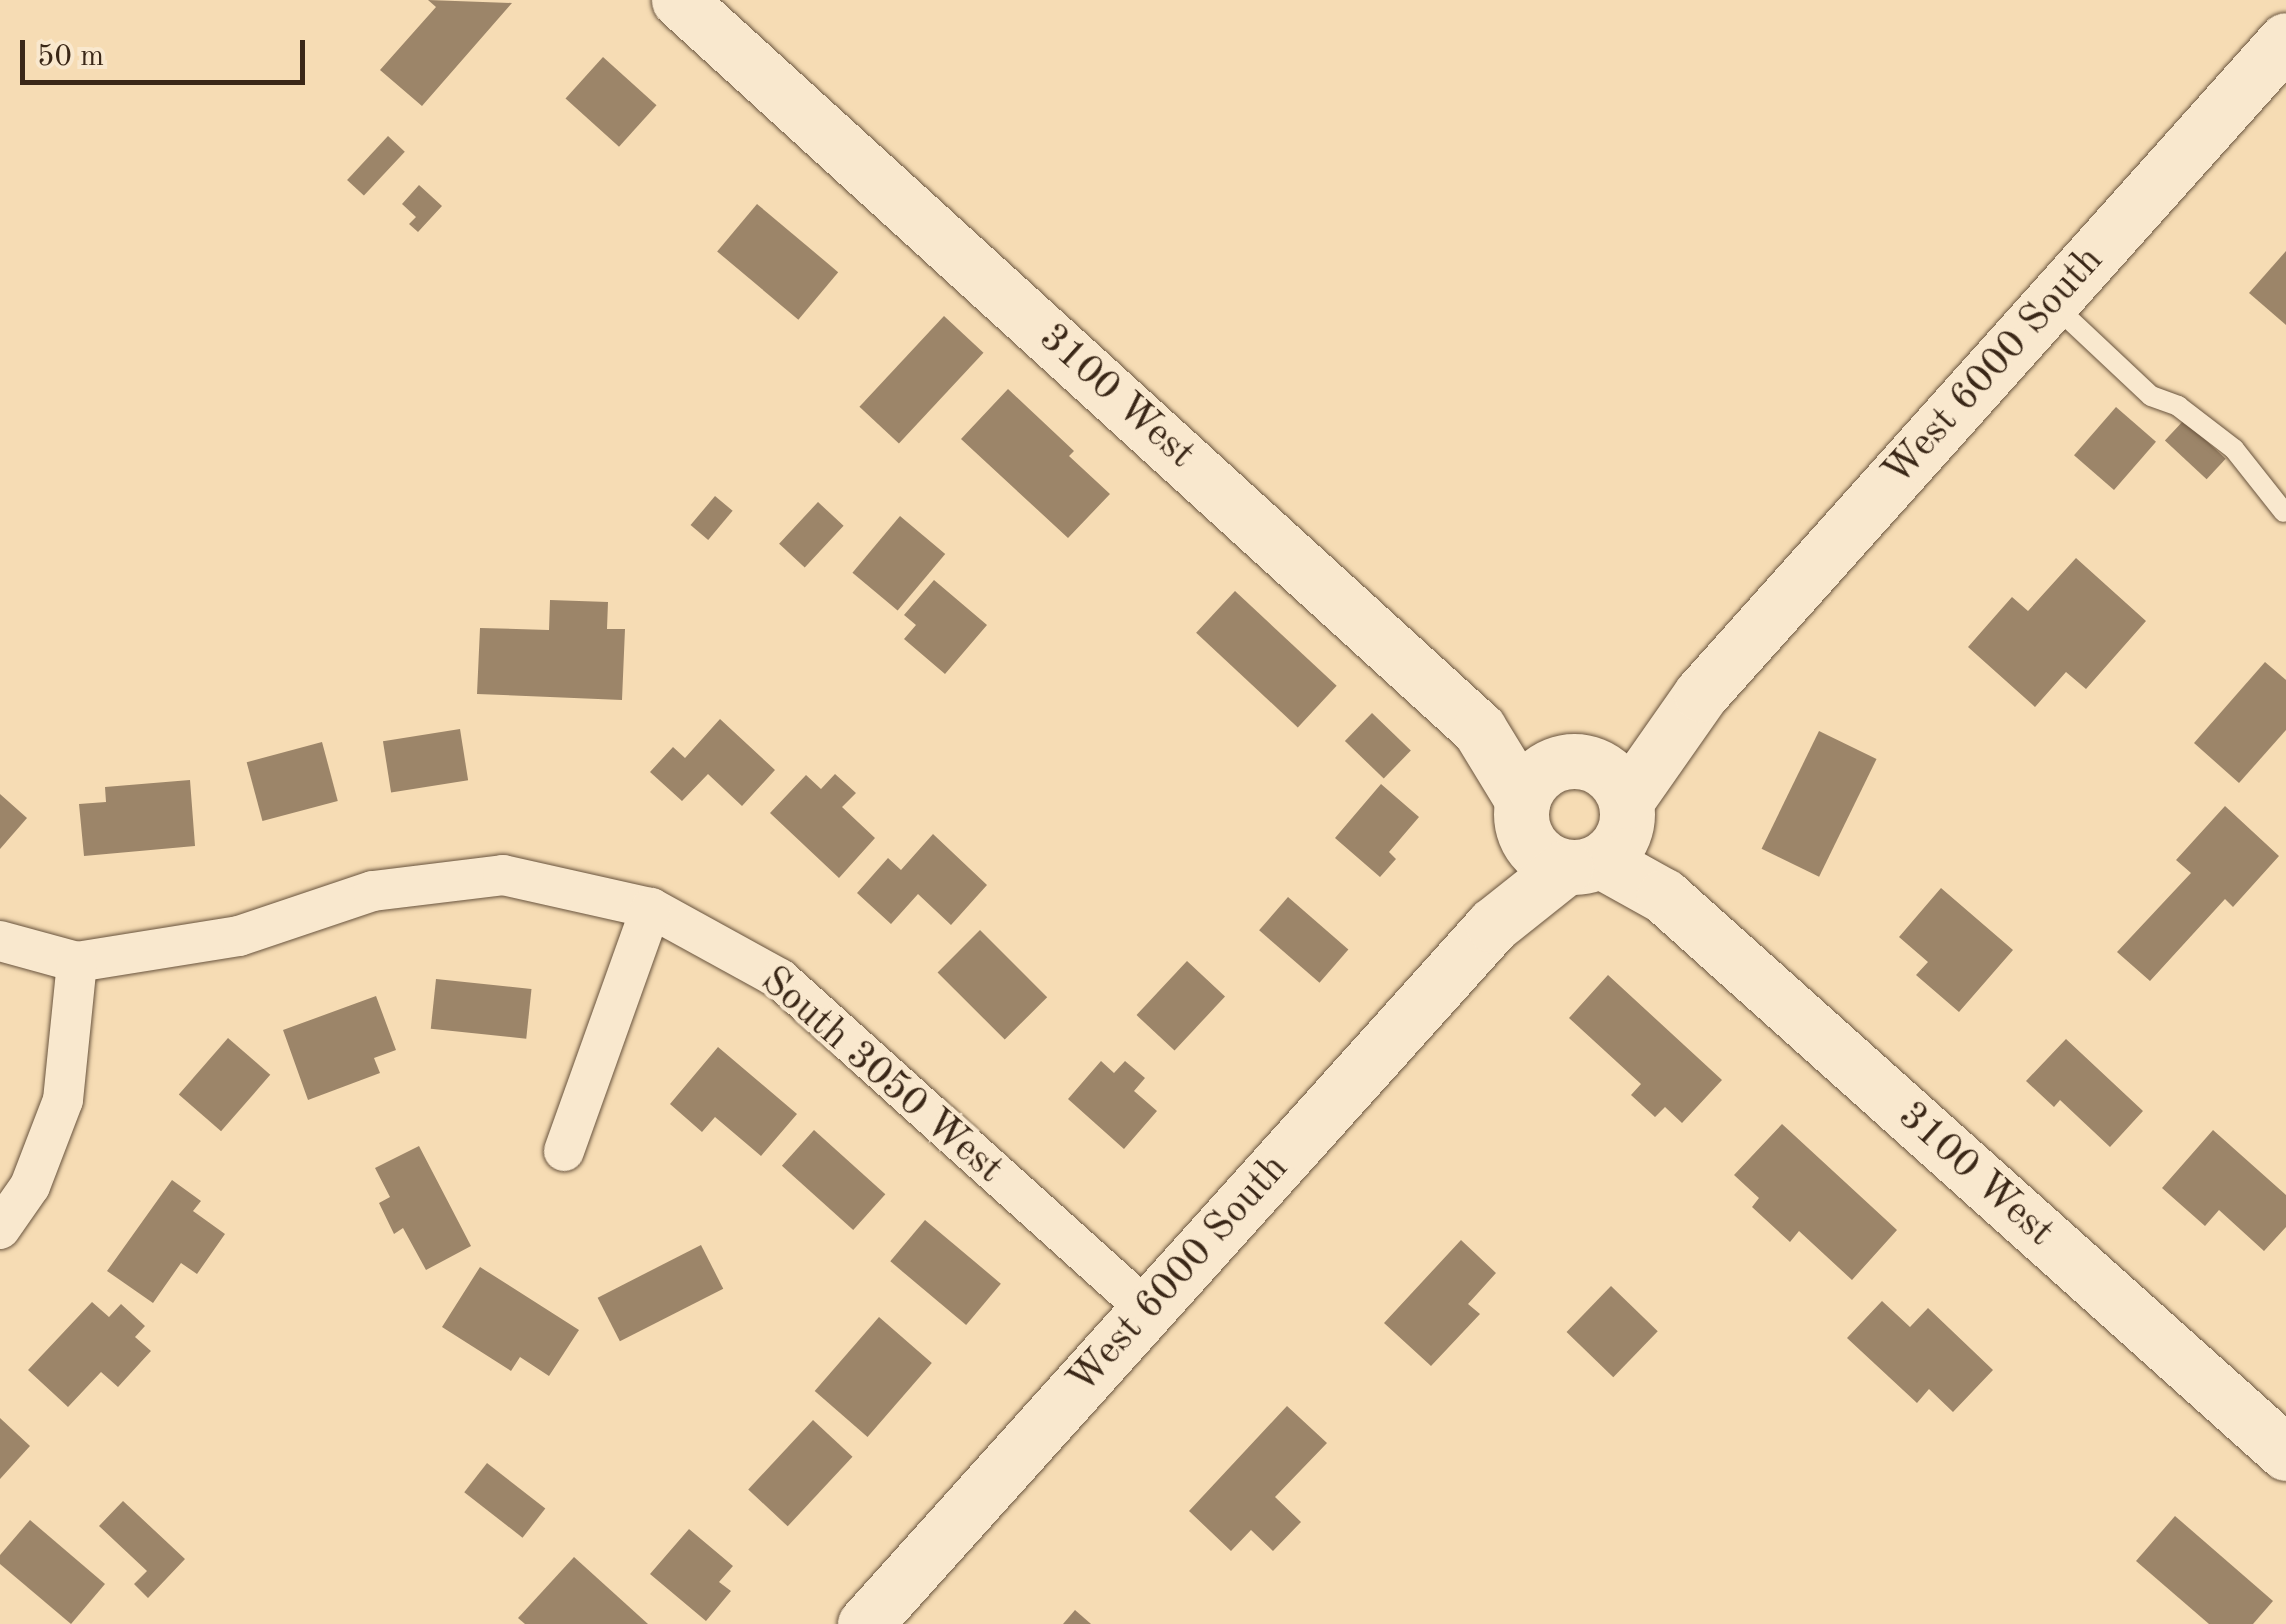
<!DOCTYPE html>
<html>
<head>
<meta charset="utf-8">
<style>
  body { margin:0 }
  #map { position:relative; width:2286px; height:1624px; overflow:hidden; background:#f6dcb4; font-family:"Old Standard TT",serif }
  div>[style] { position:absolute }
  .building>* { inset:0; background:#9c8569; transform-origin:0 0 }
  .roads { filter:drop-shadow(0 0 2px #69543e) drop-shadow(0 0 2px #69543e) }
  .lane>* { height:20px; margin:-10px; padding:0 10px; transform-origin:10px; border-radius:10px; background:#f9e8ce }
  .street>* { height:40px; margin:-20px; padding:0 20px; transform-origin:20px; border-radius:20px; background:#f9e8ce }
  .secondary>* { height:55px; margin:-27.5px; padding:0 27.5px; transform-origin:27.5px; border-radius:27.5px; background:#f9e8ce }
  .secondary>.ring { margin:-27.5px; padding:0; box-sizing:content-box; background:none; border:55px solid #f9e8ce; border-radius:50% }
  span { translate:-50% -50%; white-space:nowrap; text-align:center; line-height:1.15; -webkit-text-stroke:9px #f9e8ce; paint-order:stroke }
  .street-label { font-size:40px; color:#3a2717 }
  .scale { position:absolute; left:20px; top:40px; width:285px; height:45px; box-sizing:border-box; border:5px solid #3a2717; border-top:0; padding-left:12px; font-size:30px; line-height:35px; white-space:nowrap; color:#3a2717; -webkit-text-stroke:8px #f9e8ce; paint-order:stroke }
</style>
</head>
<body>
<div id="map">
  <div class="building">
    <div style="clip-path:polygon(428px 0,512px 3px,422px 106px,380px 70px,436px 7px)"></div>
    <div style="left:603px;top:57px;width:72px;height:56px;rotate:42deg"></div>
    <div style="left:388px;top:136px;width:23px;height:60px;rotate:43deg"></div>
    <div style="clip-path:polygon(419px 185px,442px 206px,418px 232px,409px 224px,416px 217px,402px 204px)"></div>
    <div style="left:757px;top:204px;width:106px;height:62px;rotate:40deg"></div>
    <div style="clip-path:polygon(2286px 251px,2286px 325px,2249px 293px)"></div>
    <div style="left:944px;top:316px;width:54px;height:124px;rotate:43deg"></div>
    <div style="clip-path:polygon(1008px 389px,1074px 451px,1069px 456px,1110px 494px,1068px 538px,961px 439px)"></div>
    <div style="left:2116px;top:407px;width:53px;height:64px;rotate:41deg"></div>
    <div style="left:2184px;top:420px;width:57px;height:28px;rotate:43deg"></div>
    <div style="left:715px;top:496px;width:23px;height:38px;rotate:40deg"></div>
    <div style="left:818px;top:502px;width:35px;height:57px;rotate:43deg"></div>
    <div style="left:900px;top:516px;width:59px;height:74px;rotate:40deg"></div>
    <div style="clip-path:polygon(2076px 558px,2146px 621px,2086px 689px,2066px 672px,2035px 707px,1968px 647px,2012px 597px,2028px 611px)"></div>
    <div style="clip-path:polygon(934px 580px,987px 625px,945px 674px,904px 639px,916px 625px,904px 615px)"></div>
    <div style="left:1235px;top:591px;width:139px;height:57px;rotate:43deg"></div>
    <div style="clip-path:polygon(550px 600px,608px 602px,607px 629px,625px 629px,622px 700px,477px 694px,480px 628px,549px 630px)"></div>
    <div style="clip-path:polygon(2265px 662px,2286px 680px,2286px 730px,2239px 783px,2194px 743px)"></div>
    <div style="left:1372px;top:713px;width:54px;height:39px;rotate:44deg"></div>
    <div style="clip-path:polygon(720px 719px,775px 770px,742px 806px,708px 774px,682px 801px,650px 772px,673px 747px,685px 758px)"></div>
    <div style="left:460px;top:729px;width:52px;height:78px;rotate:81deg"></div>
    <div style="left:1819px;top:731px;width:64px;height:131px;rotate:26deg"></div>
    <div style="left:322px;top:742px;width:61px;height:78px;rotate:75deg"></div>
    <div style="clip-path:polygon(835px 774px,856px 793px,842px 807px,875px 838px,839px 878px,770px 813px,806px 775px,821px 789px)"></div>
    <div style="clip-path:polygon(190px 780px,195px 846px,84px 856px,79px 804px,106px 802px,105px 787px)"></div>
    <div style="clip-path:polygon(1381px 784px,1419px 817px,1389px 852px,1396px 859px,1380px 877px,1335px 838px)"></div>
    <div style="clip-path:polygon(0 794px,27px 818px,0 849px)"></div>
    <div style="clip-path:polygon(2225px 806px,2279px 856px,2233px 907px,2225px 899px,2150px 981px,2117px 952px,2191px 873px,2176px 860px)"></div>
    <div style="clip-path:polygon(933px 834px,987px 885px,951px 925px,918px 894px,891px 924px,857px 893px,888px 858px,901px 870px)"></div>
    <div style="clip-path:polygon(1941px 888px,2013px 950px,1959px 1012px,1916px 975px,1928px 962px,1899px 937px)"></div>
    <div style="left:1288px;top:897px;width:80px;height:44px;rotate:41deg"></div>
    <div style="left:980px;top:930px;width:95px;height:60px;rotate:45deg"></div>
    <div style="left:1187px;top:961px;width:52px;height:74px;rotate:43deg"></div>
    <div style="clip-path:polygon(1608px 975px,1722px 1080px,1682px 1123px,1665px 1107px,1655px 1117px,1631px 1095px,1641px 1084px,1569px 1018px)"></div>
    <div style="left:436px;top:979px;width:96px;height:50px;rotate:6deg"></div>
    <div style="clip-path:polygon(376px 996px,396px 1050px,374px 1058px,380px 1073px,308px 1100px,283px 1030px)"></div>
    <div style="left:228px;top:1038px;width:56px;height:75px;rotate:41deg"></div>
    <div style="clip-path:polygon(2066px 1039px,2143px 1111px,2110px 1147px,2060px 1100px,2054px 1107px,2026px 1081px)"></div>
    <div style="clip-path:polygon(718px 1047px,797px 1114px,761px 1156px,715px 1117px,702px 1132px,670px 1104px)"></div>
    <div style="clip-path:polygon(1101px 1061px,1114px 1073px,1125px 1061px,1145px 1078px,1134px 1091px,1157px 1111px,1124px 1149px,1068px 1099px)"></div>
    <div style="clip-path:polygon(1782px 1124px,1897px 1230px,1852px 1280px,1799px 1231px,1790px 1242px,1752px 1207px,1759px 1198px,1734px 1175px)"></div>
    <div style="left:814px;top:1130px;width:96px;height:48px;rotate:42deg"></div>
    <div style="clip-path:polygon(2213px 1130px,2286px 1195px,2286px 1227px,2264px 1251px,2219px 1210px,2205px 1226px,2162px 1188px)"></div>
    <div style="clip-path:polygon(419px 1146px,471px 1246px,426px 1270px,403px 1228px,394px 1234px,379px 1203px,390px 1197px,375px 1168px)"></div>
    <div style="clip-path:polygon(172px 1180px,201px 1201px,193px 1211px,225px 1234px,197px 1274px,181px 1263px,153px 1303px,107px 1271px)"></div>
    <div style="left:925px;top:1220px;width:99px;height:54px;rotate:40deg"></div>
    <div style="clip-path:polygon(1461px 1240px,1496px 1273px,1468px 1304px,1480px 1314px,1431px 1366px,1384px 1323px)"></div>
    <div style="left:701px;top:1245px;width:49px;height:116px;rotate:63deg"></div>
    <div style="clip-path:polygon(480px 1267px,579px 1330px,549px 1376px,520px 1357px,511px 1371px,442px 1327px)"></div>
    <div style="left:1611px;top:1286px;width:65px;height:64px;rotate:44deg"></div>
    <div style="clip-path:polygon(1882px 1301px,1910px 1327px,1928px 1308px,1993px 1370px,1953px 1412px,1929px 1389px,1917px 1403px,1847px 1338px)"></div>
    <div style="clip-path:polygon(92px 1302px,109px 1317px,121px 1304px,145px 1326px,135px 1337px,151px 1351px,118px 1387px,101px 1372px,68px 1407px,28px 1370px)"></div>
    <div style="left:879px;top:1317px;width:70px;height:98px;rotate:41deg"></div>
    <div style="clip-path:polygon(1287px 1406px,1327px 1443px,1275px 1497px,1301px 1522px,1273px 1551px,1251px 1530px,1231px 1551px,1189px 1511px)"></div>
    <div style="clip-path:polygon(0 1418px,30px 1446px,0 1479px)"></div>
    <div style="left:813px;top:1420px;width:54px;height:95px;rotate:43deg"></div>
    <div style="left:487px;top:1463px;width:74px;height:37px;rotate:38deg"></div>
    <div style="clip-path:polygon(123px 1501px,185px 1559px,148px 1598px,134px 1584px,147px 1571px,99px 1526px)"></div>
    <div style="clip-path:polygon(2175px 1516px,2273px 1601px,2253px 1624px,2209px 1624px,2136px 1561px)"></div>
    <div style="clip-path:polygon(30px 1520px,105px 1584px,71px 1624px,0 1564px,0 1555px)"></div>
    <div style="clip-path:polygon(689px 1529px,733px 1566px,719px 1582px,731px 1591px,706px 1621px,650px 1574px)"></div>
    <div style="clip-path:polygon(574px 1557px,648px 1624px,525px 1624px,518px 1618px)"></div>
    <div style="clip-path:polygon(1075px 1610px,1091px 1624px,1063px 1624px)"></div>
  </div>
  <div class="roads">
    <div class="lane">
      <div style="left:2053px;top:304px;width:134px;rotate:43.2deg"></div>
      <div style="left:2151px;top:396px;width:29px;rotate:20deg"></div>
      <div style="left:2178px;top:406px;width:71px;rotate:37.5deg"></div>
      <div style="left:2234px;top:449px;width:80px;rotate:51.6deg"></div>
    </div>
    <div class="street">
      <div style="left:0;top:941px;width:80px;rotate:15.3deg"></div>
      <div style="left:77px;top:962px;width:164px;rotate:-9.1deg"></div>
      <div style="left:239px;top:936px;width:141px;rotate:-18.6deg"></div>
      <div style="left:373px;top:891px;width:131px;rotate:-7deg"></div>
      <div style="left:503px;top:875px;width:152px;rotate:12.6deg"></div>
      <div style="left:651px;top:908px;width:147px;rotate:28.8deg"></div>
      <div style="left:780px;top:979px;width:494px;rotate:42deg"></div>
      <div style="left:564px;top:1151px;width:258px;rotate:-70.3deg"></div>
      <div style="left:0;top:1229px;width:52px;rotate:-55.1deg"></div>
      <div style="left:30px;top:1186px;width:92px;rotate:-69deg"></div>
      <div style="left:63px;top:1100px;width:139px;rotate:-84.2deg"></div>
    </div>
    <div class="secondary">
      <div style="left:679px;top:0;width:1082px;rotate:42.34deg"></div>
      <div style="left:1479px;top:729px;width:84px;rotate:58.6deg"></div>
      <div class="ring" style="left:1521px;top:761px;width:51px;height:51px"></div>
      <div style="left:1626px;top:801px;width:131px;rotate:-55deg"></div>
      <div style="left:1701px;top:694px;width:877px;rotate:-48.19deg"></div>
      <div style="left:1601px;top:861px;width:72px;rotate:29.1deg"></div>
      <div style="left:1664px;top:896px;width:835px;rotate:41.84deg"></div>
      <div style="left:865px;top:1624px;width:940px;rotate:-48.06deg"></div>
      <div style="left:1493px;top:925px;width:93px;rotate:-38.5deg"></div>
    </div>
  </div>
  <div class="street-label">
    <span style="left:1994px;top:367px;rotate:-48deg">West 6000 South</span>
    <span style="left:1116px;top:397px;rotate:42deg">3100 West</span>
    <span style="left:881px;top:1076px;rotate:41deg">South 3050 West</span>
    <span style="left:1975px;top:1175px;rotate:42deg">3100 West</span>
    <span style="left:1179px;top:1275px;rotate:-48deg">West 6000 South</span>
  </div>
  <div class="scale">50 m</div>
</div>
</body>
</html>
